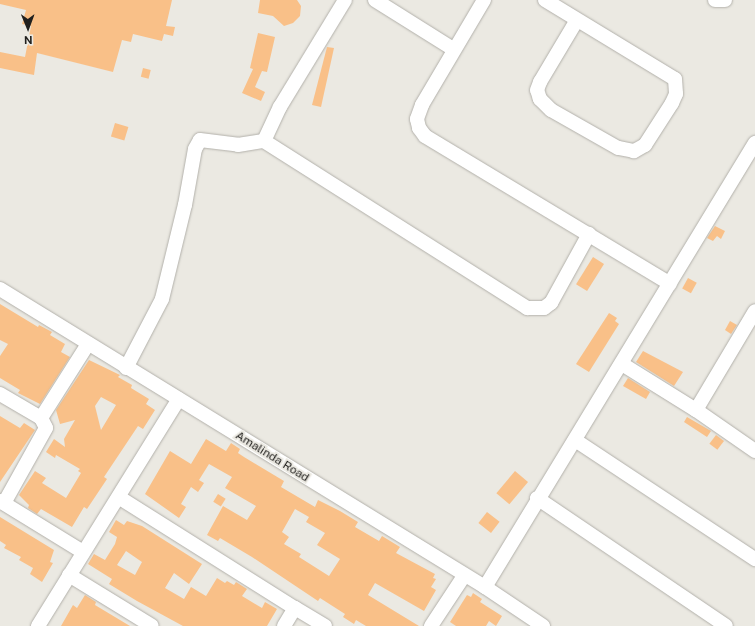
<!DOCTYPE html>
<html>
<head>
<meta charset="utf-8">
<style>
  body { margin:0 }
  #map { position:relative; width:755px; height:626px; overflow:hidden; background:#ebe9e2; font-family:"Public Sans",sans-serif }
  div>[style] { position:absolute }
  .building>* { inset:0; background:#f9c088; transform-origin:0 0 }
  .roads { filter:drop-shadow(0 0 1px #b2b0aa) drop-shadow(0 0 1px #b2b0aa) }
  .minor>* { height:14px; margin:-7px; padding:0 7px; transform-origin:7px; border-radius:7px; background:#fff }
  span { translate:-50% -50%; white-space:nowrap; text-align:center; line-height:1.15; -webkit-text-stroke:4px #ebe9e2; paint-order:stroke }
  .street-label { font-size:12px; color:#21201e }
  .north { position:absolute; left:8px; top:8px; width:40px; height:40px; -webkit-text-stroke:3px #ebe9e2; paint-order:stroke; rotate:179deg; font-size:11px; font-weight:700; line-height:16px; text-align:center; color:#21201e }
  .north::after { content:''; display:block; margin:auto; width:14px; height:18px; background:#21201e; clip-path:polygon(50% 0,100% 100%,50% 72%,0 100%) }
</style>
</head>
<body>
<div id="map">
  <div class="building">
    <div style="clip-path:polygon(0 0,172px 0,166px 26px,175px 27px,173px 36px,164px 34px,162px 41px,133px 34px,131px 42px,122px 40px,113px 72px,37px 53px,34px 75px,0 68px,0 52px,25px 57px,31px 26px,22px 24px,26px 10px,0 4px)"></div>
    <div style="clip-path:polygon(260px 0,297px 0,301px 6px,300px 16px,293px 23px,284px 26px,273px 16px,258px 13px)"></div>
    <div style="clip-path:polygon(258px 33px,275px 37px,267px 72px,262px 71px,255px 87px,265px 92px,261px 101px,242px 93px,253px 69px,250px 68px)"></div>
    <div style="clip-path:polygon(327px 47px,334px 48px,321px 107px,312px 105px)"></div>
    <div style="left:143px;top:68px;width:8px;height:9px;rotate:14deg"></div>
    <div style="left:115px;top:123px;width:14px;height:14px;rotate:17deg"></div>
    <div style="clip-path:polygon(715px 226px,725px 231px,721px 239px,717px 236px,713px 241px,707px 238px)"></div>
    <div style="left:593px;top:257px;width:13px;height:32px;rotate:32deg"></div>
    <div style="left:688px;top:278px;width:10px;height:12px;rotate:29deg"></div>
    <div style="clip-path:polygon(0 304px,38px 327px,39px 325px,52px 332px,50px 335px,65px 344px,61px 352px,70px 357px,40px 404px,18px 393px,20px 390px,0 378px,0 356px,8px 344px,0 340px)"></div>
    <div style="clip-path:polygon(609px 313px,617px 318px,615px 321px,619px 324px,589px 372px,576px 364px)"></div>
    <div style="clip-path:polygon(730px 321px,737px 325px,731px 334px,725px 330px)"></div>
    <div style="clip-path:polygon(643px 351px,683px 372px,674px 386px,636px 362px)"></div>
    <div style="clip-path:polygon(evenodd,89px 360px,120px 375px,118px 377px,132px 385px,131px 388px,149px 399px,146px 404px,155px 410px,143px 429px,138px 426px,104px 477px,107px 479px,87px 509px,84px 507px,72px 527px,41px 509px,37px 514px,28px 508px,29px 505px,19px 495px,35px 471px,46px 478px,42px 483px,66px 498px,81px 473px,78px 471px,80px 469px,56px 455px,55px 458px,46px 452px,54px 439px,65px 447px,64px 439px,75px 420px,60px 424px,56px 410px,89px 360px,101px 397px,116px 405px,101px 430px,95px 406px,101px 397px)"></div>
    <div style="clip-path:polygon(628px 378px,650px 392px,646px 399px,623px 386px)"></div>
    <div style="clip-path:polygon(0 416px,20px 428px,24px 423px,35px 430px,0 482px)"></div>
    <div style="clip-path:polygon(687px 417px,711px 431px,707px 437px,684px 422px)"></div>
    <div style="left:716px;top:435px;width:10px;height:11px;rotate:37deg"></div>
    <div style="clip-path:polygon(evenodd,206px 439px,226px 451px,231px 443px,240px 449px,238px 453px,244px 457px,284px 481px,281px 487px,315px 507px,318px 500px,340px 511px,358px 522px,355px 527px,379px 541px,382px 536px,400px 547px,396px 553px,435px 574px,433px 578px,436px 579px,431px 587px,436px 590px,424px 611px,375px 583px,368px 595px,419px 626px,366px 626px,356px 620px,354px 624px,343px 617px,345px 614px,320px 598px,318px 601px,252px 557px,220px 538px,218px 541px,207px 535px,223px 506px,247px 520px,256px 506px,225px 488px,232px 477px,209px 464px,199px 480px,204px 483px,198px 492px,191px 487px,181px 504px,186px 507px,179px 518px,145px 494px,170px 451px,191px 464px,206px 439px,295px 509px,309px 517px,306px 522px,325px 533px,317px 545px,340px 559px,329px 576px,299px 557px,301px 554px,284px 544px,289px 537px,282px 532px,295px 509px)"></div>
    <div style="left:515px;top:471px;width:17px;height:29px;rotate:40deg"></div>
    <div style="left:218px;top:494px;width:9px;height:9px;rotate:32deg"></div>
    <div style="left:487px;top:512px;width:16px;height:14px;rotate:38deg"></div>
    <div style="clip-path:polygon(0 517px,54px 550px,50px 562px,53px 563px,42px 582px,30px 574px,33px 568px,19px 560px,21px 557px,4px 548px,6px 545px,0 541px)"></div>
    <div style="clip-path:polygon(evenodd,116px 520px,124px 525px,127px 521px,142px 526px,202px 564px,189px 584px,174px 573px,165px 588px,184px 599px,191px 587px,206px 596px,217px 578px,225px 583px,227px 581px,234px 585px,236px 582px,247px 589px,242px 596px,262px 608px,265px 602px,277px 609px,267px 626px,183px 626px,137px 601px,109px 584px,112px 579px,88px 564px,94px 554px,105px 560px,115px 544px,117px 537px,109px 532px,116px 520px,126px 551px,142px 562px,135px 575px,117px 565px,126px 551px)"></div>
    <div style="clip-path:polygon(473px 593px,482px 599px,480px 602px,502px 616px,496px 626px,489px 621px,486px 626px,456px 626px,450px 622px,467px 595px,471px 597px)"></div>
    <div style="clip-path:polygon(85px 595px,96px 602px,95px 605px,130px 626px,61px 626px,73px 605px,77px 608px)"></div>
  </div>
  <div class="roads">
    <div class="minor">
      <div style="left:375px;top:0;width:92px;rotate:32.1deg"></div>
      <div style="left:484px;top:0;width:122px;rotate:120.6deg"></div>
      <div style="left:422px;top:105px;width:15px;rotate:110deg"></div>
      <div style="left:417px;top:119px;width:9px;rotate:77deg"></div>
      <div style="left:419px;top:128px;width:10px;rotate:53deg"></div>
      <div style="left:425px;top:136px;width:286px;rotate:31.1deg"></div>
      <div style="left:545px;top:0;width:152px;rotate:31.3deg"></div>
      <div style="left:675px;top:79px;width:15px;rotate:86deg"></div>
      <div style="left:676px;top:94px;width:10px;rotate:114deg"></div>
      <div style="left:672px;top:103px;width:50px;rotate:122.7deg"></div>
      <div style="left:645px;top:145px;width:13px;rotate:151deg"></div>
      <div style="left:634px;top:151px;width:16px;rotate:-169deg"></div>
      <div style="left:618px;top:148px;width:77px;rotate:-150.4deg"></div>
      <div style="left:551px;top:110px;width:16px;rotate:-135deg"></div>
      <div style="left:540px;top:99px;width:9px;rotate:-108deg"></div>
      <div style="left:537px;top:90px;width:9px;rotate:-69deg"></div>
      <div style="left:540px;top:82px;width:72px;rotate:-59.2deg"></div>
      <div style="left:715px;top:0;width:10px"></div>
      <div style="left:264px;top:141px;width:312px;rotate:32.4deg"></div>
      <div style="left:527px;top:308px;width:17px"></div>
      <div style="left:544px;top:308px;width:9px;rotate:-36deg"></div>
      <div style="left:551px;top:303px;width:79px;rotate:-61.2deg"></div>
      <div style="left:0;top:289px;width:569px;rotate:31.57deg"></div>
      <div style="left:485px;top:587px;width:70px;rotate:33.9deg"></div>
      <div style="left:622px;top:364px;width:87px;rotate:31.9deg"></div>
      <div style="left:696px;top:410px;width:72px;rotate:34.8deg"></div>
      <div style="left:126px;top:368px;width:78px;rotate:-62.4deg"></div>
      <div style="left:162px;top:299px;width:97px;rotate:-76.3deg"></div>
      <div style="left:185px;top:205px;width:57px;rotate:-79.9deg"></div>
      <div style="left:195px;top:149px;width:10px;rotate:-61deg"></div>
      <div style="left:200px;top:140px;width:38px;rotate:7deg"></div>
      <div style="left:238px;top:145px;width:26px;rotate:-9deg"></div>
      <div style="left:264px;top:141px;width:38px;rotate:-65deg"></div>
      <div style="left:280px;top:107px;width:125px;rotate:-58.7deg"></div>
      <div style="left:0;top:394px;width:48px;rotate:30.3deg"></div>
      <div style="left:41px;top:418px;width:11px;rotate:63deg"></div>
      <div style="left:46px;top:428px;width:86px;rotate:119.2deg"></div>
      <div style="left:696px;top:410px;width:115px;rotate:-59.2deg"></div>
      <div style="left:41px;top:418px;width:88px;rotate:-57.6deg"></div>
      <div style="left:575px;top:440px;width:216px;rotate:33.5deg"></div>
      <div style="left:120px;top:498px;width:207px;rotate:32.2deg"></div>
      <div style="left:537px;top:498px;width:228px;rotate:34.1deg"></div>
      <div style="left:0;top:501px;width:97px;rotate:31.6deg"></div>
      <div style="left:69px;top:575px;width:97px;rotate:31.6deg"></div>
      <div style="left:485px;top:587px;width:520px;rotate:-58.7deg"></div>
      <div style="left:38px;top:626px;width:267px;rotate:-58.2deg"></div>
      <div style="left:284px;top:626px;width:21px;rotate:-59deg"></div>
      <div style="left:295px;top:608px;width:35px;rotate:31deg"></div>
      <div style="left:431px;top:626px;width:60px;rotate:-56.6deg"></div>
    </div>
  </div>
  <div class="street-label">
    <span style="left:272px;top:457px;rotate:32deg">Amalinda Road</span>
  </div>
  <div class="north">N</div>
</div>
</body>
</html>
